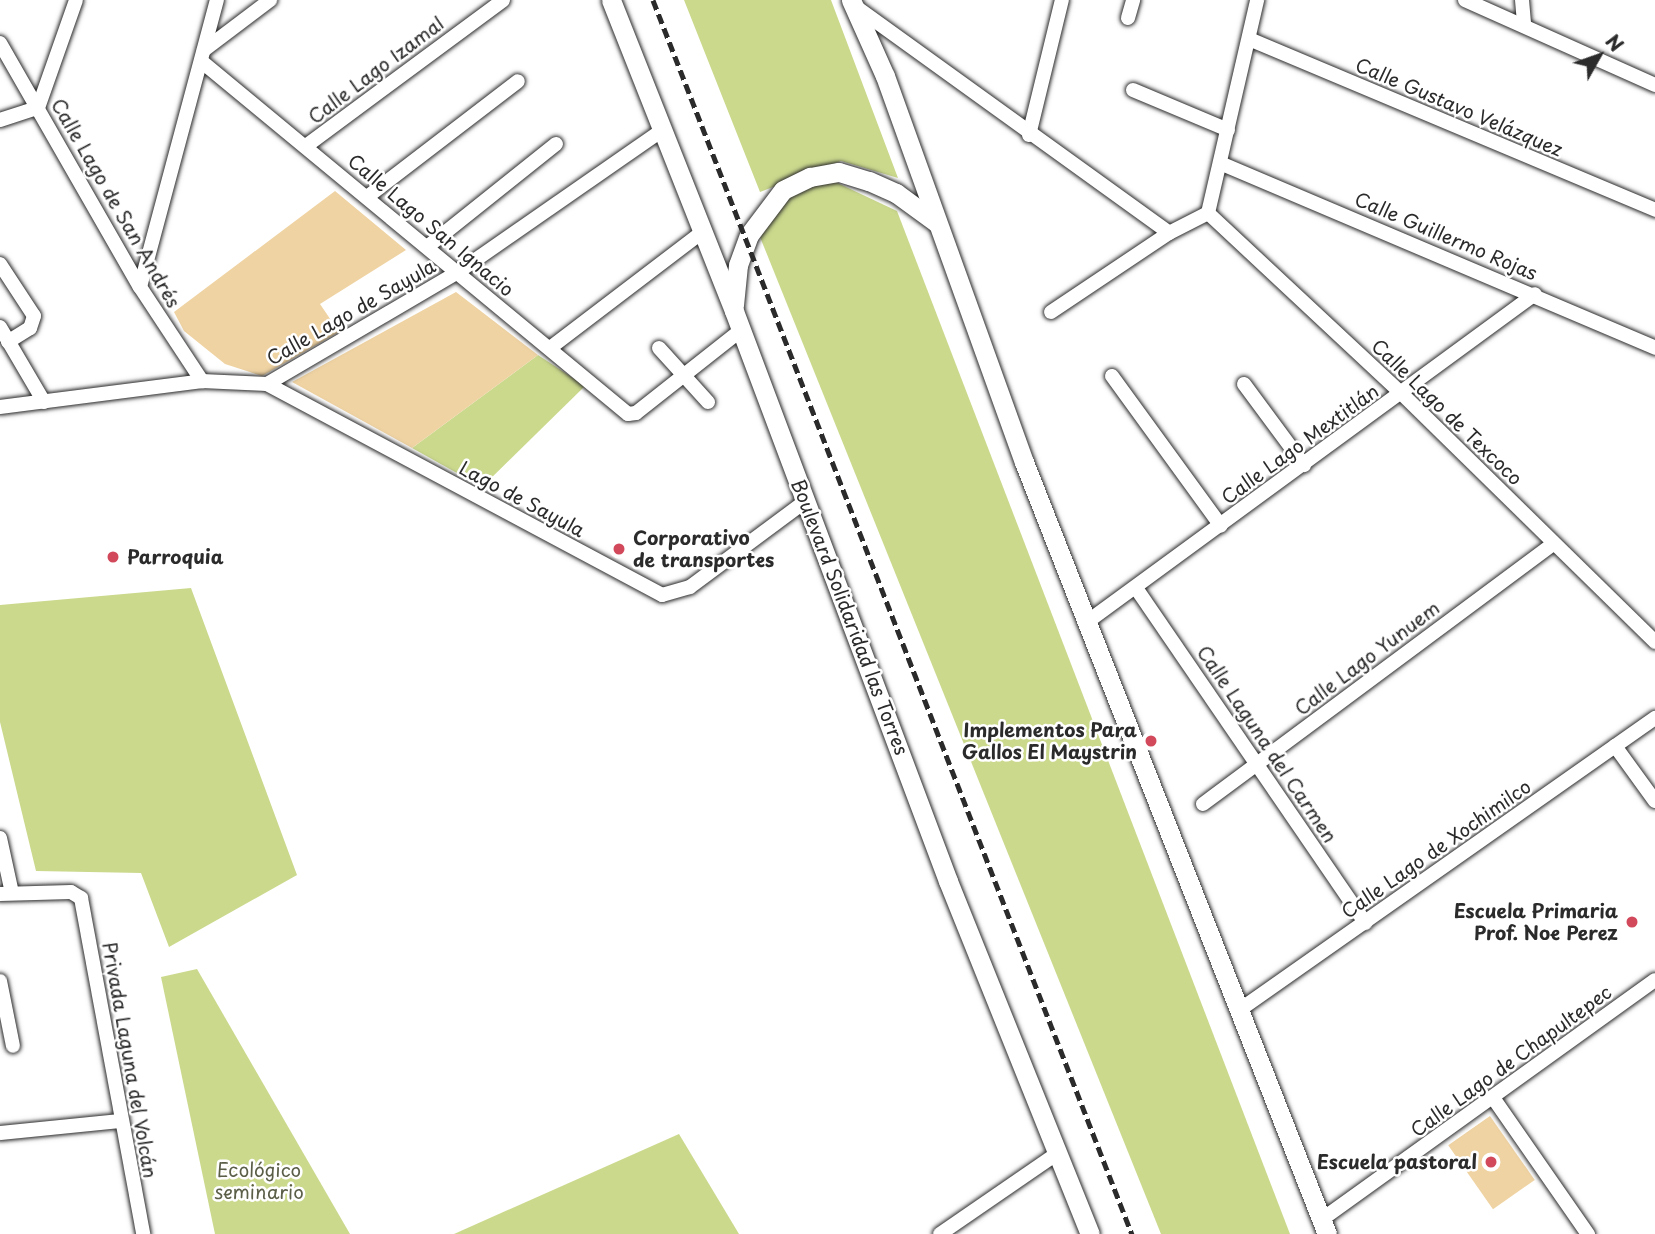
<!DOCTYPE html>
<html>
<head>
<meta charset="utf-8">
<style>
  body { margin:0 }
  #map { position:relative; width:1655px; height:1234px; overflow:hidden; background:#fff; font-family:"Playpen Sans",sans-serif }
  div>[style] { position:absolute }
  .green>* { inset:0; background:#cbd98d }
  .building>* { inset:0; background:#efd3a3; transform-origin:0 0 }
  .roads { filter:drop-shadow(0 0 2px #2b2b2b) drop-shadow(0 0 2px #2b2b2b) }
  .minor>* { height:14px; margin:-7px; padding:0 7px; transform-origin:7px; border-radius:7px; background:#fff }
  .secondary>* { height:19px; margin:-9.5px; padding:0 9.5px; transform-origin:9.5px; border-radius:9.5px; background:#fff }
  .rail>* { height:5px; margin-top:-2.5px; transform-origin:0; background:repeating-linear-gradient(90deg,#2b2b2b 0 10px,transparent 0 15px) }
  .dots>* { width:19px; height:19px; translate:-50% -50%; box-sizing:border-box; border:4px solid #fff; border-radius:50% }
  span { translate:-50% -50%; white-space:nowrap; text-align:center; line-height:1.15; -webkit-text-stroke:5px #fff; paint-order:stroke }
  .street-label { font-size:19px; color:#2b2b2b }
  .poi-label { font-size:19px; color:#2b2b2b; font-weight:700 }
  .left { translate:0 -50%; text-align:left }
  .right { translate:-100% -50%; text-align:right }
  .park-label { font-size:19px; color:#5b5f48 }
  .north { position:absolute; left:1564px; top:21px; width:70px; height:70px; -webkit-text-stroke:5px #fff; paint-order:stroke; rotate:50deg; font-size:19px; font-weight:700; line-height:28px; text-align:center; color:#2b2b2b }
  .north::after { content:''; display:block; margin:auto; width:24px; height:32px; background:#2b2b2b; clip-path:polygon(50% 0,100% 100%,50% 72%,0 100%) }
</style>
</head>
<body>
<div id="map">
  <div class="green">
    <div style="clip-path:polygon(684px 0,831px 0,898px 178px,841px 161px,760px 192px)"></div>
    <div style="clip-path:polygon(827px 178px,897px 211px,1290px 1234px,1161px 1234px,756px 227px,774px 204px)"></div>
    <div style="clip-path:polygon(538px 355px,585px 386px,482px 487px,412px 448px)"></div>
    <div style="clip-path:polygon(191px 588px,297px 875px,169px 947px,141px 873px,36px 871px,0 722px,0 605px)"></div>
    <div style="clip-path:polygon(197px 969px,350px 1234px,215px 1234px,161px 977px)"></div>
    <div style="clip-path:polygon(679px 1134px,739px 1234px,454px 1234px)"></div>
  </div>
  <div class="building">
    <div style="clip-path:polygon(335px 191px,406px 250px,320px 304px,339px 332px,262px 376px,225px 364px,184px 331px,174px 312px)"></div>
    <div style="clip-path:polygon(456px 292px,538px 355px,412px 448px,292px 382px)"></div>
    <div style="left:1490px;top:1116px;width:78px;height:51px;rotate:55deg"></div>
  </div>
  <div class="roads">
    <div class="minor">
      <div style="left:1465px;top:0;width:208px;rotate:24.1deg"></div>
      <div style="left:1522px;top:0;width:25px;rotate:85deg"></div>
      <div style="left:856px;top:7px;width:386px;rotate:35.8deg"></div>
      <div style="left:1128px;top:18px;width:19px;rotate:-74deg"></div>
      <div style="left:1249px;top:39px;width:441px;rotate:22.8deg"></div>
      <div style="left:0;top:43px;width:281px;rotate:60.2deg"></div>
      <div style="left:140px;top:287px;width:113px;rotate:56.6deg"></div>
      <div style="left:204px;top:50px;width:83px;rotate:-37.1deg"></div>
      <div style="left:201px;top:61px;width:554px;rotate:39.58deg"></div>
      <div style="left:628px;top:414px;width:8px;rotate:-7deg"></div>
      <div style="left:636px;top:413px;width:134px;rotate:-38.3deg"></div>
      <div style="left:1133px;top:90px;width:103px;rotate:22.8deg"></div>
      <div style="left:0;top:120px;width:40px;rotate:-18deg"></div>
      <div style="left:38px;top:108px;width:114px;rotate:-70.6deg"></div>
      <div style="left:1029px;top:135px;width:139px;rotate:-76.3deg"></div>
      <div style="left:306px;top:146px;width:245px;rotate:-36.5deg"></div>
      <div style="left:1220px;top:163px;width:473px;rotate:23deg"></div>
      <div style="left:367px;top:197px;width:190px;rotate:-37.5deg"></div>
      <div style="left:1208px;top:213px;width:264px;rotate:43deg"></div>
      <div style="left:1401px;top:393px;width:356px;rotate:44.4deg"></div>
      <div style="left:427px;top:247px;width:165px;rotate:-38.6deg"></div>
      <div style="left:0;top:264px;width:62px;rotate:56.8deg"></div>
      <div style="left:34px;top:316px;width:13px;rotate:108deg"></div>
      <div style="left:30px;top:328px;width:26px;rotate:148deg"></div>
      <div style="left:140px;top:287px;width:297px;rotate:-75deg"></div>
      <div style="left:1051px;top:312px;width:142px;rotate:-33.8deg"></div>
      <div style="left:1169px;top:233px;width:44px;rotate:-27.1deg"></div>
      <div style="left:1208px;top:213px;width:219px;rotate:-77deg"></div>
      <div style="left:0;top:327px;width:87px;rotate:59.6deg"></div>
      <div style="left:550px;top:348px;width:191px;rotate:-37.3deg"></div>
      <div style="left:659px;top:348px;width:73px;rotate:47.8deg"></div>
      <div style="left:1112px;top:376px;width:185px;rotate:54deg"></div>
      <div style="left:267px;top:384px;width:221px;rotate:-30.4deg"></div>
      <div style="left:458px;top:272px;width:249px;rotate:-34.8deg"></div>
      <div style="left:1244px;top:384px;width:101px;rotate:53.5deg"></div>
      <div style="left:0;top:407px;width:204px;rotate:-7.3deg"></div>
      <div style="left:202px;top:381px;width:65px;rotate:2.6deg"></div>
      <div style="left:267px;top:384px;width:448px;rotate:28.1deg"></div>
      <div style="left:662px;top:595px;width:29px;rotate:-16deg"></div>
      <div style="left:690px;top:587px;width:144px;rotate:-36.6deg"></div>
      <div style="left:1136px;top:588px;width:406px;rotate:55.6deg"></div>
      <div style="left:1087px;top:622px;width:555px;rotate:-36.21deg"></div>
      <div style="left:1615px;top:746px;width:68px;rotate:54deg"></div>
      <div style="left:1203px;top:804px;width:437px;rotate:-36.6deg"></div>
      <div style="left:0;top:838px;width:56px;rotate:77.7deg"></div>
      <div style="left:0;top:894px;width:71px;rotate:-1.6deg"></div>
      <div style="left:71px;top:892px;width:12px;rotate:31deg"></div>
      <div style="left:81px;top:898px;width:342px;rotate:79.5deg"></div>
      <div style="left:0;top:981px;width:66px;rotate:78.7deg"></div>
      <div style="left:1238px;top:1011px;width:510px;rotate:-35.09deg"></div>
      <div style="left:1494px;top:1099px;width:165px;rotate:55.2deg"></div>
      <div style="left:0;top:1133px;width:121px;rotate:-5.7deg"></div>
      <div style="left:1321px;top:1220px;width:411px;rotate:-35.7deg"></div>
      <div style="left:940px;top:1234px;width:143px;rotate:-34.5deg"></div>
    </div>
    <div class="secondary">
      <div style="left:611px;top:0;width:334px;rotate:68.4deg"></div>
      <div style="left:734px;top:311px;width:609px;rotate:69.42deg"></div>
      <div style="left:948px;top:881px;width:380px;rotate:68.1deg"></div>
      <div style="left:851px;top:0;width:83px;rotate:65.9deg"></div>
      <div style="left:885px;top:76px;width:410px;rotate:70.2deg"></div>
      <div style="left:1024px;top:462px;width:829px;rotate:68.57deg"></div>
      <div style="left:734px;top:305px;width:40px;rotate:-84.3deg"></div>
      <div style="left:738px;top:265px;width:32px;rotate:-70deg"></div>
      <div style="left:749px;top:235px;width:56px;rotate:-52.9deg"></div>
      <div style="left:783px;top:190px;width:30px;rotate:-26deg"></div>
      <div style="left:810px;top:177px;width:29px;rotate:-10deg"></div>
      <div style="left:839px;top:172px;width:31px;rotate:17deg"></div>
      <div style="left:869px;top:181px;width:30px;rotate:24deg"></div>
      <div style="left:896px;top:193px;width:51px;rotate:36.2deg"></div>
    </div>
  </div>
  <div class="rail">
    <div style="left:653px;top:0;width:1324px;rotate:68.79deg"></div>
  </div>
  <div class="dots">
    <div style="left:619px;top:549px;background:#d1495b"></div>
    <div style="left:113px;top:557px;background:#d1495b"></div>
    <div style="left:1151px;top:741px;background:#d1495b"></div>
    <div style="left:1632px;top:922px;background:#d1495b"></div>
    <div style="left:1491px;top:1162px;background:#d1495b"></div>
  </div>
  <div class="street-label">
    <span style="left:376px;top:70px;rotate:-37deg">Calle Lago Izamal</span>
    <span style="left:1459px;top:107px;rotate:23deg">Calle Gustavo Velázquez</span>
    <span style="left:116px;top:203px;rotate:60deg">Calle Lago de San Andrés</span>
    <span style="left:431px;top:225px;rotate:40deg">Calle Lago San Ignacio</span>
    <span style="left:1446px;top:236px;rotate:23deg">Calle Guillermo Rojas</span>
    <span style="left:351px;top:312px;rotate:-30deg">Calle Lago de Sayula</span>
    <span style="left:1447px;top:412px;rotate:44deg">Calle Lago de Texcoco</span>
    <span style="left:1300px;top:444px;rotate:-36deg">Calle Lago Mextitlán</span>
    <span style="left:522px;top:499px;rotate:28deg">Lago de Sayula</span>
    <span style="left:850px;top:617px;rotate:69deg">Boulevard Solidaridad las Torres</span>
    <span style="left:1367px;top:658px;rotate:-37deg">Calle Lago Yunuem</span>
    <span style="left:1267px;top:744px;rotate:56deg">Calle Laguna del Carmen</span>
    <span style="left:1436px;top:849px;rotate:-35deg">Calle Lago de Xochimilco</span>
    <span style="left:130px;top:1060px;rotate:80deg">Privada Laguna del Volcán</span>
    <span style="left:1511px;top:1061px;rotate:-36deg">Calle Lago de Chapultepec</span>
  </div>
  <div class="poi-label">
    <span class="left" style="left:633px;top:549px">Corporativo<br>de transportes</span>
    <span class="left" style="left:127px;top:557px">Parroquia</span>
    <span class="right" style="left:1137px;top:741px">Implementos Para<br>Gallos El Maystrin</span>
    <span class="right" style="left:1618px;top:922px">Escuela Primaria<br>Prof. Noe Perez</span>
    <span class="right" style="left:1477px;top:1162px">Escuela pastoral</span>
  </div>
  <div class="park-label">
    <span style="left:259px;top:1181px">Ecológico<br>seminario</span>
  </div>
  <div class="north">N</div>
</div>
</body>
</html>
